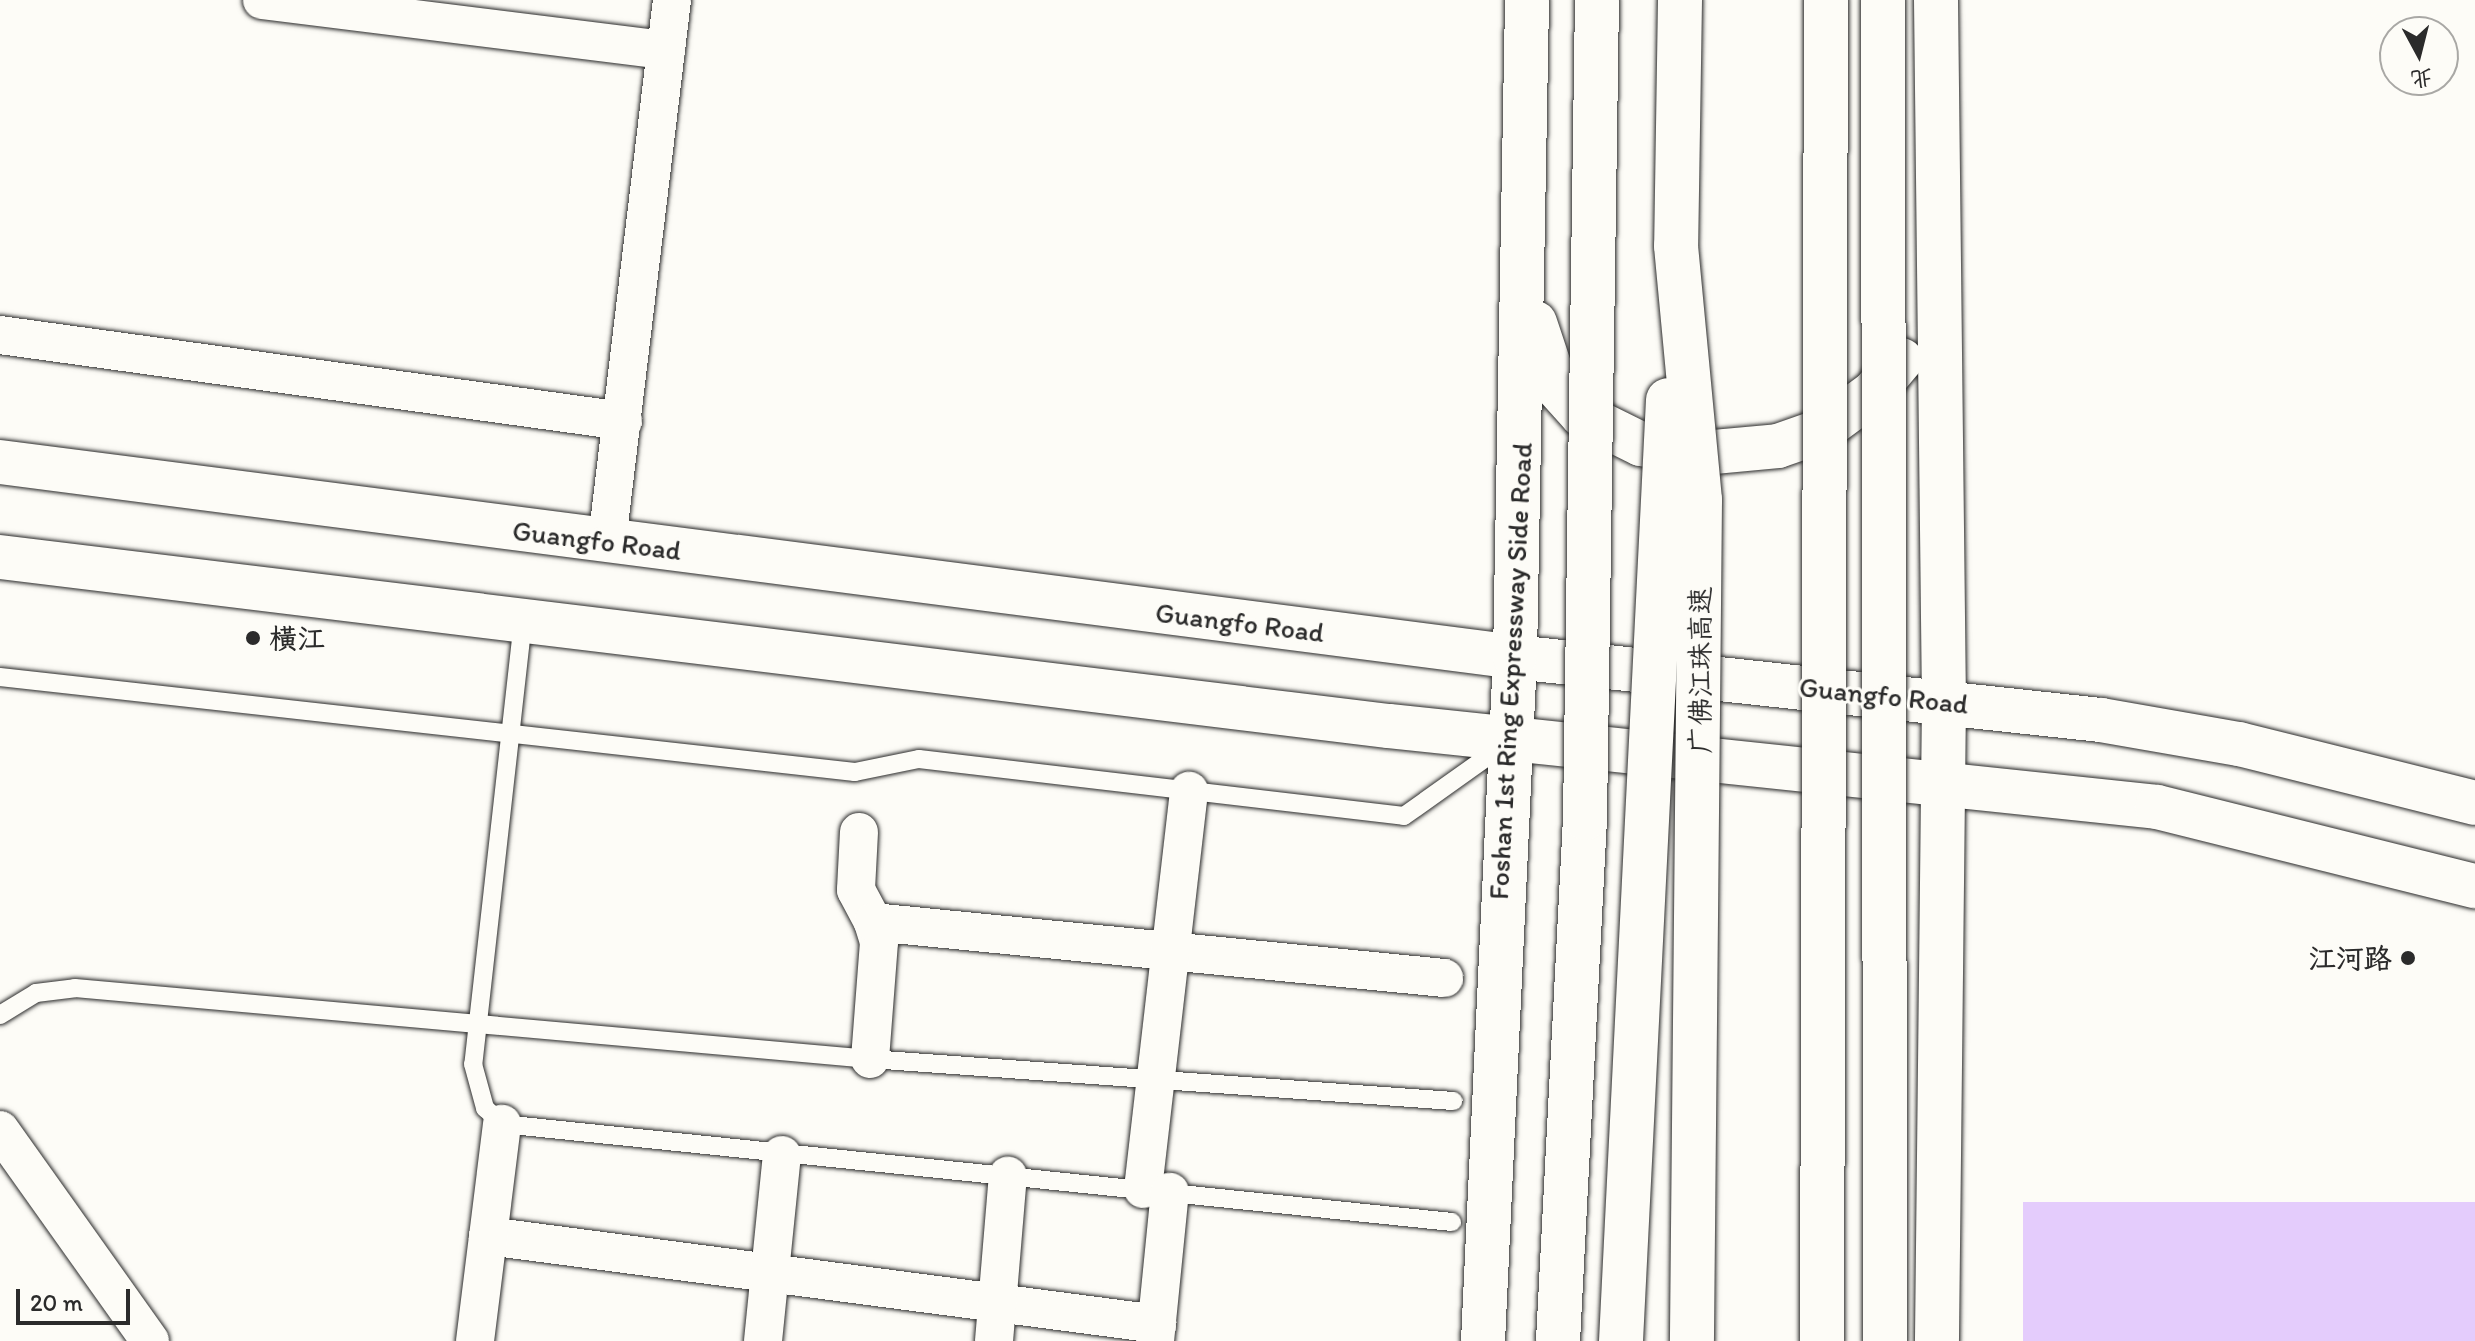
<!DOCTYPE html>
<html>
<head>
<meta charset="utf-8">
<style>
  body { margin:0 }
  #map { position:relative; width:2475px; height:1341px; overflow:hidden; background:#fdfcf7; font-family:Itim,"LXGW WenKai TC",sans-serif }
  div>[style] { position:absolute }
  .building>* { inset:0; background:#e4ccfc; transform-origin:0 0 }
  .roads { filter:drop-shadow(0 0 2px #2b2b2b) drop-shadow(0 0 2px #2b2b2b) }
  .service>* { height:18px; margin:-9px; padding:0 9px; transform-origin:9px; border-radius:9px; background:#fdfcf7 }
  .minor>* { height:38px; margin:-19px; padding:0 19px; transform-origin:19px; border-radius:19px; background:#fdfcf7 }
  .primary>* { height:44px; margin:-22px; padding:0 22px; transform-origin:22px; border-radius:22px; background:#fdfcf7 }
  .bridges { filter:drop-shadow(0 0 2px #2b2b2b) drop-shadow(0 0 2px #2b2b2b) }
  .primary-bridge>* { height:44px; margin:-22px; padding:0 22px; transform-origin:22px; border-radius:22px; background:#fdfcf7 }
  .motorway-bridge>* { height:44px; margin:-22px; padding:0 22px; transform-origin:22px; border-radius:22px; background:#fdfcf7 }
  .dots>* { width:22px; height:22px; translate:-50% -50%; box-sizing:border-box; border:4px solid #fdfcf7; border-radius:50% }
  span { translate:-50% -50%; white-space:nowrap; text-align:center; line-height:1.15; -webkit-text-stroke:6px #fdfcf7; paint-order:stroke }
  .street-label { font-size:28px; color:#2b2b2b }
  .poi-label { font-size:28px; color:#2b2b2b; font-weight:700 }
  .left { translate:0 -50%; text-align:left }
  .right { translate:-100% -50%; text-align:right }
  .north { position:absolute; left:2379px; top:16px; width:80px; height:80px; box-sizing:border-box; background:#fdfcf7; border:2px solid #a9a8a5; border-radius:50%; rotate:173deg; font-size:22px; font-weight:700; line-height:32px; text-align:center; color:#2b2b2b }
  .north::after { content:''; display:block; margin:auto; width:28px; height:36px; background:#2b2b2b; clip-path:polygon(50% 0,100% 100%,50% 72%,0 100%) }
  .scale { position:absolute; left:16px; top:1289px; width:114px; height:36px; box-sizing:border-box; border:4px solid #2b2b2b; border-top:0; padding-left:10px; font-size:24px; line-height:28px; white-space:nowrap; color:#2b2b2b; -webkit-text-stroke:6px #fdfcf7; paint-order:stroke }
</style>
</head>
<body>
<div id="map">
  <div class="building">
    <div style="left:2023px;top:1202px;width:452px;height:139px"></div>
  </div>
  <div class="roads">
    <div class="service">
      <div style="left:523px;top:621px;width:446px;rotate:96.4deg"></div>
      <div style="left:473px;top:1064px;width:46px;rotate:74.7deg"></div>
      <div style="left:485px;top:1108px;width:23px;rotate:43deg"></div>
      <div style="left:502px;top:1124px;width:955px;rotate:5.89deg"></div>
      <div style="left:0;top:677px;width:860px;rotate:6.34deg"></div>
      <div style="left:855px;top:772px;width:65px;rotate:-11.5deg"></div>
      <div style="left:919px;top:759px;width:488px;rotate:6.7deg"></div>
      <div style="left:1404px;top:816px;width:123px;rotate:-35.4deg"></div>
      <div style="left:0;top:1015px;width:42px;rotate:-31.4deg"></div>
      <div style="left:36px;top:993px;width:39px;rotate:-7deg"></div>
      <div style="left:75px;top:988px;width:798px;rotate:5.1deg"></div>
      <div style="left:870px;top:1059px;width:585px;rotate:4.12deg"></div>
    </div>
    <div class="minor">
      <div style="left:262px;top:0;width:407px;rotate:7.1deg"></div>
      <div style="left:0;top:335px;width:629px;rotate:7.86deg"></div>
      <div style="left:607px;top:541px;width:545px;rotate:-83.15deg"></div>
      <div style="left:859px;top:832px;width:58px;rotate:93deg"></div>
      <div style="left:856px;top:890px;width:36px;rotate:62deg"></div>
      <div style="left:870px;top:1059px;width:117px;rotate:-85.6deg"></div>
      <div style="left:879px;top:942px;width:21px;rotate:-107deg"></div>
      <div style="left:873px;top:922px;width:574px;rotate:5.6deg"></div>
      <div style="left:0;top:1130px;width:259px;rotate:54.6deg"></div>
      <div style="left:1143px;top:1189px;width:401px;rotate:-83.4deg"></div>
      <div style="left:488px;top:1236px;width:675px;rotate:7.49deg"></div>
      <div style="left:475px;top:1341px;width:219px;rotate:-82.9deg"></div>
      <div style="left:763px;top:1341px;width:187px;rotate:-84.2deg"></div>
      <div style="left:994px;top:1341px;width:166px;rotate:-85.2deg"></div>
      <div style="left:1155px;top:1341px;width:150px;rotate:-84.3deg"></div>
    </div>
    <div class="primary">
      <div style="left:1936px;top:0;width:701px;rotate:89.35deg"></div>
      <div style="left:1944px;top:701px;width:640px;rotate:90.63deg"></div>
      <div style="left:1535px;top:323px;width:66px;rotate:71.6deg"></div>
      <div style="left:1556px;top:386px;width:39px;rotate:48deg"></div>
      <div style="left:1582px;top:415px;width:66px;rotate:26.2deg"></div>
      <div style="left:1641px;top:444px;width:63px;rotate:8.3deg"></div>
      <div style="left:1703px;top:453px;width:75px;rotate:-5.3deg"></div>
      <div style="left:1778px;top:446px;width:46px;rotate:-19.2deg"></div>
      <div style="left:1821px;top:431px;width:66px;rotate:-36.3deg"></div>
      <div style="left:1874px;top:392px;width:42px;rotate:-49.8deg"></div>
      <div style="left:0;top:462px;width:1527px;rotate:7.33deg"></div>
      <div style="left:1515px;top:657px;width:589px;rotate:6.14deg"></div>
      <div style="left:2101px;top:720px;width:140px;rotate:9.9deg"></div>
      <div style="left:2239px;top:744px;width:243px;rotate:14deg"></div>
      <div style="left:0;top:557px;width:1399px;rotate:6.94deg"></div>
      <div style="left:1389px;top:726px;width:772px;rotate:6.02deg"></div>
      <div style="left:2157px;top:807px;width:328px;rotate:14deg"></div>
      <div style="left:1483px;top:1341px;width:685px;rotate:-87.32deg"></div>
      <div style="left:1515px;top:657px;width:657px;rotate:-88.95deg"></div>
    </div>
  </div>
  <div class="bridges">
    <div class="primary-bridge">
      <div style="left:1883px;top:0;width:1341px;rotate:89.91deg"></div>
      <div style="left:1558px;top:1341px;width:524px;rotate:-87.04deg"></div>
      <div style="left:1585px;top:818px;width:818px;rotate:-89.16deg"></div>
    </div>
    <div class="motorway-bridge">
      <div style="left:1680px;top:0;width:246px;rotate:90.9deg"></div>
      <div style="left:1676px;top:246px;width:255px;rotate:84.6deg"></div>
      <div style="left:1700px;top:500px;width:841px;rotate:90.55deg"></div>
      <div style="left:1621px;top:1341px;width:942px;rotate:-87.14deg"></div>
      <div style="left:1822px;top:1341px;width:1341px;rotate:-89.83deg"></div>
    </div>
  </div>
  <div class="dots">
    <div style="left:253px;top:638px;background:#2b2b2b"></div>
    <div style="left:2408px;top:958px;background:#2b2b2b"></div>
  </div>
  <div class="street-label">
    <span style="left:597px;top:540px;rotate:7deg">Guangfo Road</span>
    <span style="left:1240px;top:622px;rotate:7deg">Guangfo Road</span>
    <span style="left:1700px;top:670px;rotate:-90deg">广佛江珠高速</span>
    <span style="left:1510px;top:671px;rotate:-87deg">Foshan 1st Ring Expressway Side Road</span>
    <span style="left:1884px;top:695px;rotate:6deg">Guangfo Road</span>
  </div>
  <div class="poi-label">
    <span class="left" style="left:269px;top:638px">横江</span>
    <span class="right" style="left:2392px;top:958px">江河路</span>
  </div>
  <div class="north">北</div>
  <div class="scale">20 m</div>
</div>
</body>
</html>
